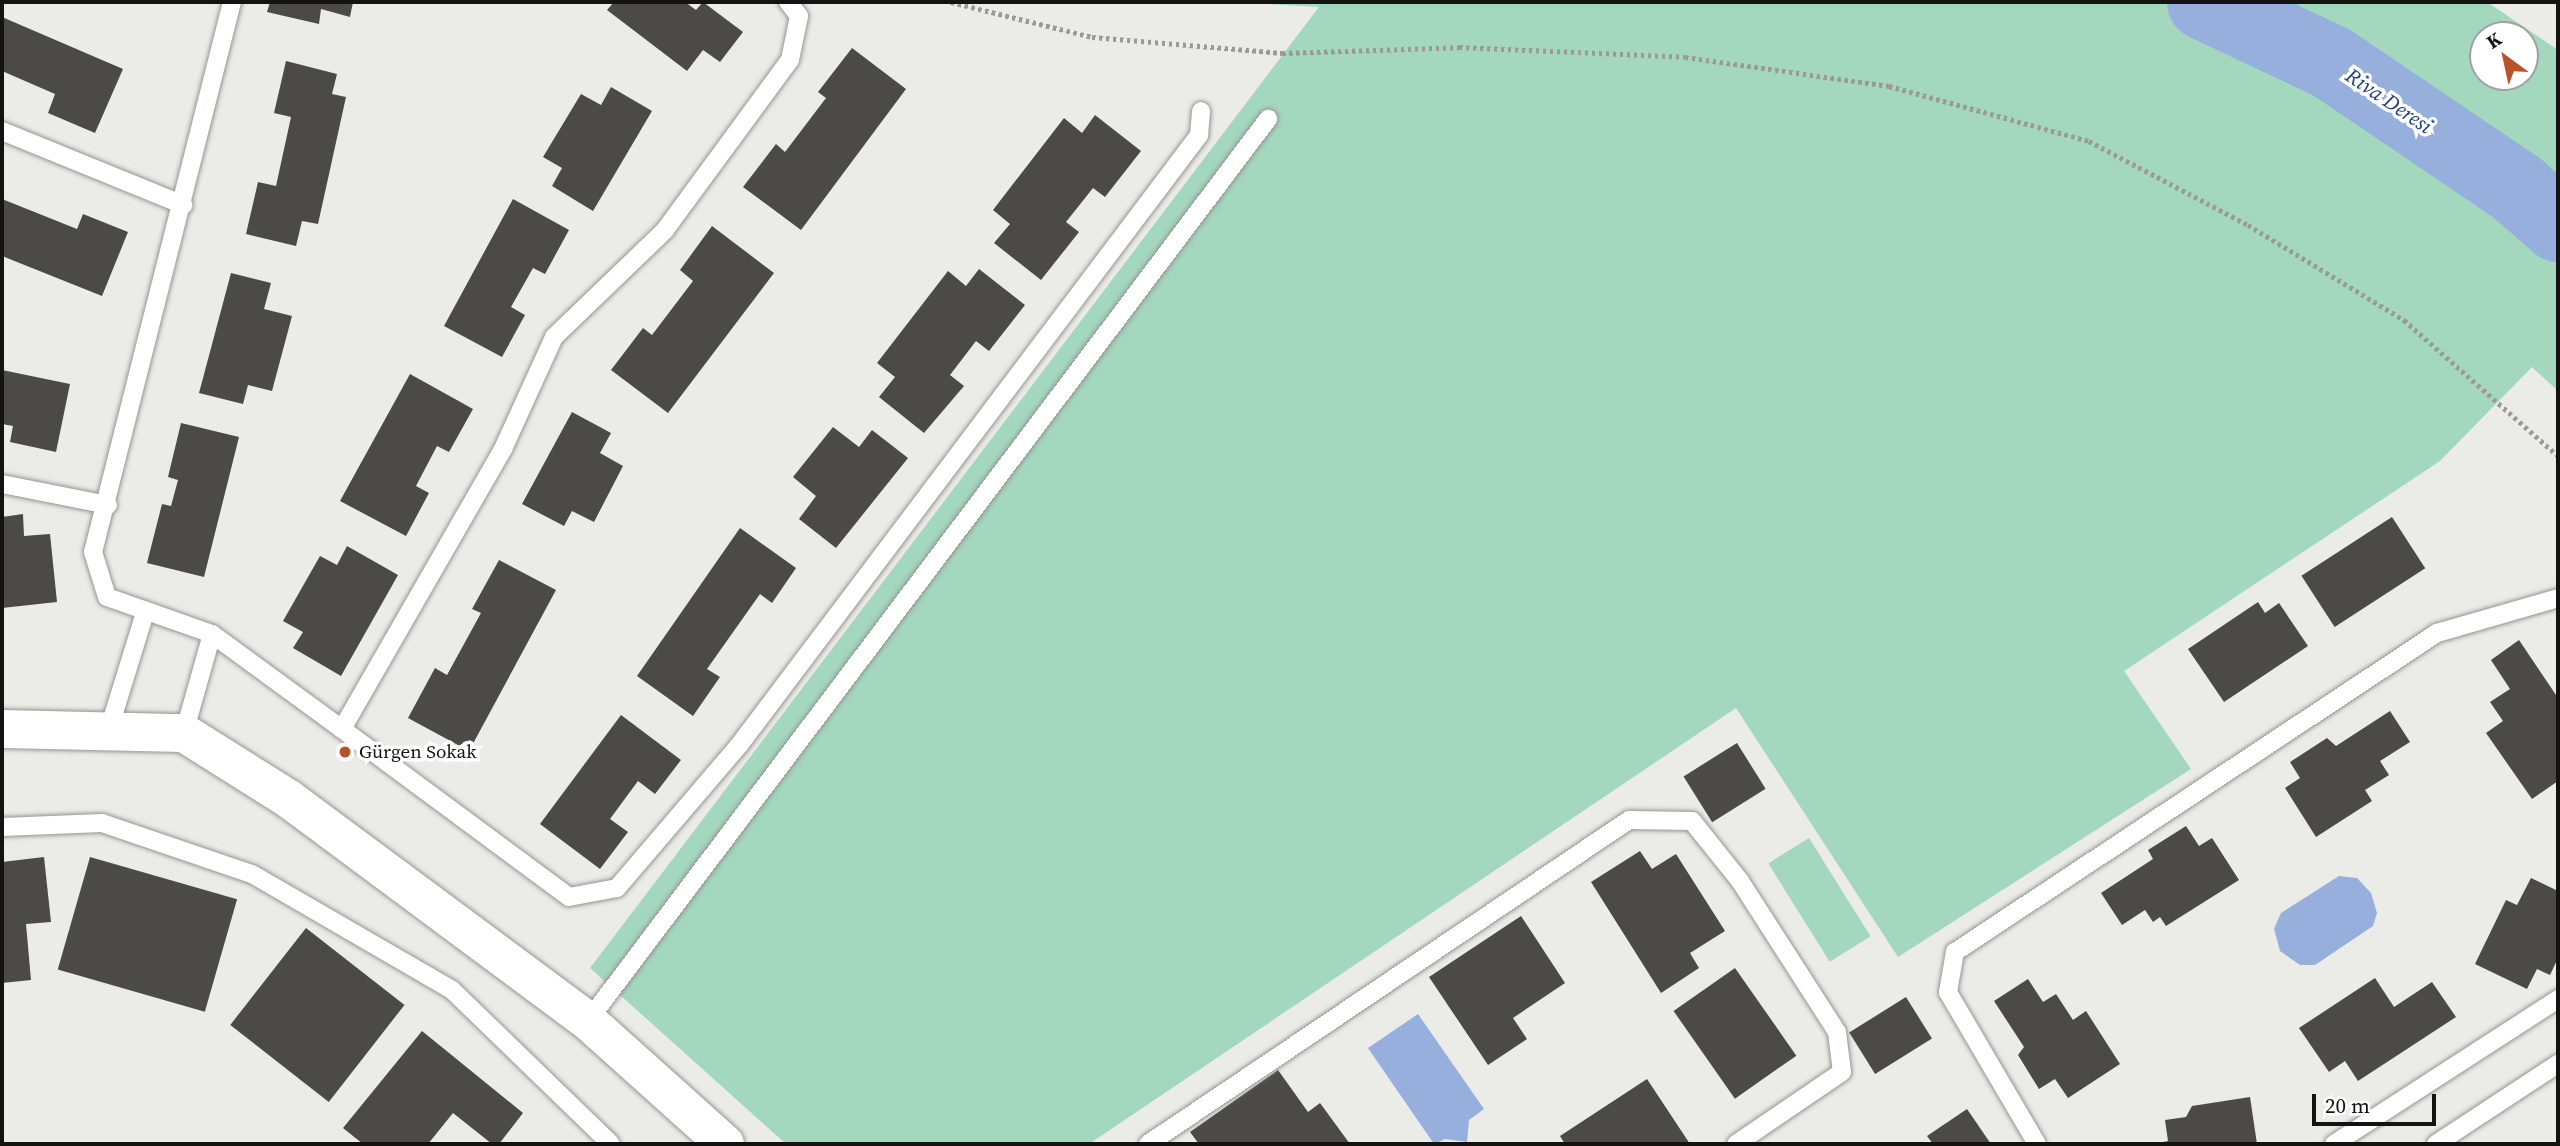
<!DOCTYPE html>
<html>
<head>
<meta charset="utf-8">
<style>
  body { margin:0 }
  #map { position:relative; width:2560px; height:1146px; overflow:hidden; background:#ebebe7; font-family:"Source Serif 4",serif }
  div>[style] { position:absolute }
  .green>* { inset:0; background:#a3d7be; transform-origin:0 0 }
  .water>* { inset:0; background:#97afdc }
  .river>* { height:75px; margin:-37.5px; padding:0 37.5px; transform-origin:37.5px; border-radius:37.5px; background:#97afdc }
  .building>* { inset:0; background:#4b4a47; transform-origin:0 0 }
  .path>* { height:4.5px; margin-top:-2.25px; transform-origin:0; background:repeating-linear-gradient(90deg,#9b9a97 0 3.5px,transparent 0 7px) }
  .roads { filter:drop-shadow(0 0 2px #969591) drop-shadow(0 0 2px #969591) }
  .service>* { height:18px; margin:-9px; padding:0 9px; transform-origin:9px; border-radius:9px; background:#fff }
  .tertiary>* { height:38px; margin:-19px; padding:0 19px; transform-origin:19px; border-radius:19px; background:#fff }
  .dots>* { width:19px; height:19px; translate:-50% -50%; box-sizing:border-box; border:4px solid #fff; border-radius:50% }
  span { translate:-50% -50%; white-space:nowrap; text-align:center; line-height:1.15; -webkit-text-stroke:7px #fff; paint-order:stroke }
  .poi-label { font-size:19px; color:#141312 }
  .left { translate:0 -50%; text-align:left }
  .water-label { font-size:21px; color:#233f76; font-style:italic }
  .frame { position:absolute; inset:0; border:4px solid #141312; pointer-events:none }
  .north { position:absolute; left:2469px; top:21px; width:70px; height:70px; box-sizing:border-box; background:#fff; border:2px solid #a1a1a0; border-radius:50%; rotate:327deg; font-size:19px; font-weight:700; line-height:28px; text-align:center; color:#141312 }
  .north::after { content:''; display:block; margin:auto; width:24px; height:32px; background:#b95327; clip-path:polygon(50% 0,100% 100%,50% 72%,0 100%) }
  .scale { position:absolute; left:2312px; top:1094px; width:124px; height:32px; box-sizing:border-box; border:4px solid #141312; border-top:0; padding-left:9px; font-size:21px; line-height:24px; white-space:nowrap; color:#141312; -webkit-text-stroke:5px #fff; paint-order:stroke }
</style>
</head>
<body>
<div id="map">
  <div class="green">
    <div style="clip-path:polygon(evenodd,1240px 2px,2487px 2px,2558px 50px,2558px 391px,2532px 367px,2440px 461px,2124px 671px,2191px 769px,1898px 957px,1736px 708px,1089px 1144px,786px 1144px,590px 968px,1319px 7px,1240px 2px,2483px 35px,2525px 35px,2525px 77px,2483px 77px,2483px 35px)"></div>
    <div style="left:1809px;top:838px;width:116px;height:48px;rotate:58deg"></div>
  </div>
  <div class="water">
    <div style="clip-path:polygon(2339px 876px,2357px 878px,2371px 893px,2377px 913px,2373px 926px,2315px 965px,2300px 965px,2280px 951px,2274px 929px,2281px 913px)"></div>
    <div style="clip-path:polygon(1418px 1014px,1484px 1109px,1469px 1120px,1467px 1142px,1445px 1139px,1434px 1144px,1368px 1048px)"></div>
  </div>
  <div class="river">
    <div style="left:2204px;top:2px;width:140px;rotate:25.3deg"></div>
    <div style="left:2331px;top:62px;width:225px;rotate:34.1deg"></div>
    <div style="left:2517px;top:188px;width:55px;rotate:41.3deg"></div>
  </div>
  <div class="building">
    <div style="clip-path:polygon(270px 2px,353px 2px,350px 17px,321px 9px,319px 24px,267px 12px)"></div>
    <div style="clip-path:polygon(614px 2px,685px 2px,696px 10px,703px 2px,743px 32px,720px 62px,703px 50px,687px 71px,607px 10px)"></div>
    <div style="clip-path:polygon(2px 17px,123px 69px,95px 133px,48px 113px,55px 94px,2px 71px)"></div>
    <div style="clip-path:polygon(852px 48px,906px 89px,801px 230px,743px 187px,776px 144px,785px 152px,826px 98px,818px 92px)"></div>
    <div style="clip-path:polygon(286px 61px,337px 74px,332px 94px,346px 97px,318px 224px,302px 221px,296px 246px,246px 234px,258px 182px,276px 186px,291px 117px,274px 113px)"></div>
    <div style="clip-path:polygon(611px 87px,652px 111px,593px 211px,552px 186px,562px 168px,543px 157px,581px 94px,601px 105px)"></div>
    <div style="clip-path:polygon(1095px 115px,1141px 151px,1105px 197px,1093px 188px,1066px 222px,1079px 232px,1041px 280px,994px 243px,1010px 224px,993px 210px,1064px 118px,1082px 133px)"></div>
    <div style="clip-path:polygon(2px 199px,77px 229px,83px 214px,128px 232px,102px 296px,2px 256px)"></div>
    <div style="clip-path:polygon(513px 199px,569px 230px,545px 274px,533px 268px,511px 307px,525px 315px,502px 357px,444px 326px)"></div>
    <div style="clip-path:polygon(712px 226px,774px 273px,668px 413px,611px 370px,643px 328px,652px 335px,693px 281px,680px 270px)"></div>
    <div style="clip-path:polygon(979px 269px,1025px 305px,989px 351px,976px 341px,950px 375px,964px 386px,924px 433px,879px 397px,895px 377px,877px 363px,948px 271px,966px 286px)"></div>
    <div style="clip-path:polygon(231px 273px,271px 283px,264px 309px,292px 316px,272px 391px,248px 385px,243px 404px,199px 393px)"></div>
    <div style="clip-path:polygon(2px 370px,70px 384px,56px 452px,10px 442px,13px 426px,2px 424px)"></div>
    <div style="clip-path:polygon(410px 374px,473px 409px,449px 452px,437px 446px,416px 486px,429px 493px,406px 536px,340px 501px)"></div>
    <div style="clip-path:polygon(572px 412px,611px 433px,600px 453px,623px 466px,594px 522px,572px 511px,564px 526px,522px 504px)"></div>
    <div style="clip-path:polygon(181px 423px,239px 437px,204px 577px,147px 563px,162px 504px,171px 506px,178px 480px,168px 477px)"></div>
    <div style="clip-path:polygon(833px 427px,859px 447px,872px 430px,908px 458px,836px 548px,799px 519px,816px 496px,793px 477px)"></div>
    <div style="clip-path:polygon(23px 514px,24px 536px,50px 534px,57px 602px,2px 608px,2px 517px)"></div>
    <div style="left:2392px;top:517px;width:61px;height:108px;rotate:57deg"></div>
    <div style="clip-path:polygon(740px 528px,796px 568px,772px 603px,760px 594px,707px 669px,720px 677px,693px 716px,637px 676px)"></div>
    <div style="clip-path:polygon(347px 546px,398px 575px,341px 676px,293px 648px,303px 632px,283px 621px,320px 556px,337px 565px)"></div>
    <div style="clip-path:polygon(499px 560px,556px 590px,469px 751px,408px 718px,435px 668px,447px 675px,481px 613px,472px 609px)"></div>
    <div style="clip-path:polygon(2258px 602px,2265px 613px,2279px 603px,2308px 646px,2224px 702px,2188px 649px)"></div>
    <div style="clip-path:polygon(2519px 640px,2558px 698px,2558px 781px,2532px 799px,2486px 733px,2503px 721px,2490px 702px,2510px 689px,2491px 660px)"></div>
    <div style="clip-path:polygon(2390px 711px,2410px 742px,2380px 761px,2389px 775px,2365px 790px,2372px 801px,2316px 837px,2285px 788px,2300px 778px,2290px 762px,2327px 738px,2336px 746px)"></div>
    <div style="clip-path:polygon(621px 715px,681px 760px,655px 794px,638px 781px,610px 819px,628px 832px,600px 869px,540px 824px)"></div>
    <div style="left:1737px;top:743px;width:54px;height:63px;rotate:58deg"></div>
    <div style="clip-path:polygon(2186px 826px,2199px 846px,2212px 838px,2239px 880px,2166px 926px,2160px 917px,2153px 922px,2145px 910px,2122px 925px,2101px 893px,2153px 859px,2148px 850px)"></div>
    <div style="clip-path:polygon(1640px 851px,1652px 869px,1676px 854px,1725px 931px,1690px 953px,1699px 968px,1661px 993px,1591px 882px)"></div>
    <div style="clip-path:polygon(44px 857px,51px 922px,26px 924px,31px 980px,2px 983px,2px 862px)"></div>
    <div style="left:90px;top:857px;width:153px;height:117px;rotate:16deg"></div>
    <div style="clip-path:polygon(2531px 878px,2556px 890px,2558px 885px,2558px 958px,2550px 975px,2537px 969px,2527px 989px,2475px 964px,2506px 900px,2517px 905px)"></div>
    <div style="clip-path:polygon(1521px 916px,1565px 983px,1513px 1018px,1527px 1039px,1488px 1065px,1429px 977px)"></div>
    <div style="left:306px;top:928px;width:125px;height:123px;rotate:38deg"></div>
    <div style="left:1735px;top:968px;width:107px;height:75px;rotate:55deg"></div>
    <div style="clip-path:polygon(2375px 978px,2394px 1007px,2432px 982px,2456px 1017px,2358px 1081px,2345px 1061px,2329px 1072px,2299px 1028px)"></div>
    <div style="clip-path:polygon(2028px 979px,2043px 1002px,2056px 994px,2073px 1020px,2086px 1011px,2120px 1064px,2068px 1098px,2055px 1079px,2039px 1089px,2018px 1055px,2024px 1047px,1994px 1001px)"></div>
    <div style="left:1906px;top:997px;width:49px;height:67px;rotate:58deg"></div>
    <div style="clip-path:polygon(422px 1031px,523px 1113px,499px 1144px,492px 1144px,453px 1113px,428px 1144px,363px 1144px,343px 1128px)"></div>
    <div style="clip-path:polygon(1278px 1070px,1308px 1112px,1320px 1103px,1350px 1144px,1199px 1144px,1190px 1132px)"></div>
    <div style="clip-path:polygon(1647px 1079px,1690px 1144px,1565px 1144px,1560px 1136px)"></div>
    <div style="clip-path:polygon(2250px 1097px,2257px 1144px,2154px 1144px,2168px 1141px,2165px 1120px,2186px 1117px,2192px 1106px)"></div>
    <div style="clip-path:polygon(1967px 1109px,1991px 1144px,1933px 1144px,1927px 1136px)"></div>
  </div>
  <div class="path">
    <div style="left:951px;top:2px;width:145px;rotate:13.9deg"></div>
    <div style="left:1092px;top:37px;width:191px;rotate:4.8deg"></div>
    <div style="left:1282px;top:53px;width:177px;rotate:-1.9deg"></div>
    <div style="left:1459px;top:47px;width:226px;rotate:2.5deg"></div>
    <div style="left:1685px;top:57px;width:206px;rotate:8.1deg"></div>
    <div style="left:1889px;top:86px;width:207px;rotate:15.4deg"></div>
    <div style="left:2089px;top:141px;width:180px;rotate:27.8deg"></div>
    <div style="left:2248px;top:225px;width:183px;rotate:31.3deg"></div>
    <div style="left:2404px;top:320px;width:205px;rotate:41.4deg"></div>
  </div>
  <div class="roads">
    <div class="service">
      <div style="left:232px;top:2px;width:567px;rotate:104.18deg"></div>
      <div style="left:93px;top:552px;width:47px;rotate:72.7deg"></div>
      <div style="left:107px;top:597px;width:111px;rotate:19.4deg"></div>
      <div style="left:212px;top:634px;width:161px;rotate:36.2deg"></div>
      <div style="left:342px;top:729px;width:323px;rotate:-60.1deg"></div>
      <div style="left:503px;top:449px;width:123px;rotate:-65.5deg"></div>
      <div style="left:554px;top:337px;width:154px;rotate:-43.9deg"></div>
      <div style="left:665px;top:230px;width:211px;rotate:-53.7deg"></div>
      <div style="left:790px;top:60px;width:45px;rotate:-78.4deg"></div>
      <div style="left:799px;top:16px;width:18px;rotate:-128deg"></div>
      <div style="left:2px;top:131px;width:196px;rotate:22.2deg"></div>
      <div style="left:2px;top:484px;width:108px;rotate:11.2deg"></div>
      <div style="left:109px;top:729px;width:121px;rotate:-72.8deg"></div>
      <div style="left:342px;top:729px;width:282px;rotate:36.5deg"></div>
      <div style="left:569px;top:897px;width:49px;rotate:-10.6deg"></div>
      <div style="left:617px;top:888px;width:189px;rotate:-49.5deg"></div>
      <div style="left:740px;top:744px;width:763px;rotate:-52.99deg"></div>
      <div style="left:1199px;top:135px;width:24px;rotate:-85deg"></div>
      <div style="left:184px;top:733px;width:103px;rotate:-74.2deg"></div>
      <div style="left:2px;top:827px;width:100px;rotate:-2.3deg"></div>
      <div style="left:102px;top:823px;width:158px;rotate:18.8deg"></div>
      <div style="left:252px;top:874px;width:231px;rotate:30.1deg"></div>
      <div style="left:452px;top:990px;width:221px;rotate:44.1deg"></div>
      <div style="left:588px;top:1021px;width:1130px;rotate:-52.99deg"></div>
      <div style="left:1148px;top:1144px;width:580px;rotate:-33.96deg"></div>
      <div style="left:1629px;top:820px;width:63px;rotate:0.9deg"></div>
      <div style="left:1692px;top:821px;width:77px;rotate:51.3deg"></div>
      <div style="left:1740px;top:881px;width:179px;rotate:57.3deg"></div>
      <div style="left:1837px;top:1032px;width:40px;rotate:82.9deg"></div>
      <div style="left:1842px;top:1072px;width:128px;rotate:145.8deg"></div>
      <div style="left:2037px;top:1144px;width:176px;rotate:-120.4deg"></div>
      <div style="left:1948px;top:992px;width:41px;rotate:-80.1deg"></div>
      <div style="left:1955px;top:952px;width:578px;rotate:-33.5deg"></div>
      <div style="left:2437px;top:633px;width:126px;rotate:-16.1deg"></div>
      <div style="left:2334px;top:1144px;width:267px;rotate:-32.9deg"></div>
      <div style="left:2436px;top:1144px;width:146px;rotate:-33.3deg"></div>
    </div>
    <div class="tertiary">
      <div style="left:2px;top:729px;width:182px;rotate:1.3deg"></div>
      <div style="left:184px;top:733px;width:124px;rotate:32.2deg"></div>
      <div style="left:289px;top:799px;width:372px;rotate:36.6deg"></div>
      <div style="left:588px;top:1021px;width:184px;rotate:41.9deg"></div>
    </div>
  </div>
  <div class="dots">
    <div style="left:345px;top:752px;background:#b95327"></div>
  </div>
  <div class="poi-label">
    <span class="left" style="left:359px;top:752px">Gürgen Sokak</span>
  </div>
  <div class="water-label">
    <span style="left:2389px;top:101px;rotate:34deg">Riva Deresi</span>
  </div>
  <div class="frame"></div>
  <div class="north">K</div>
  <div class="scale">20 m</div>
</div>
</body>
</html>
